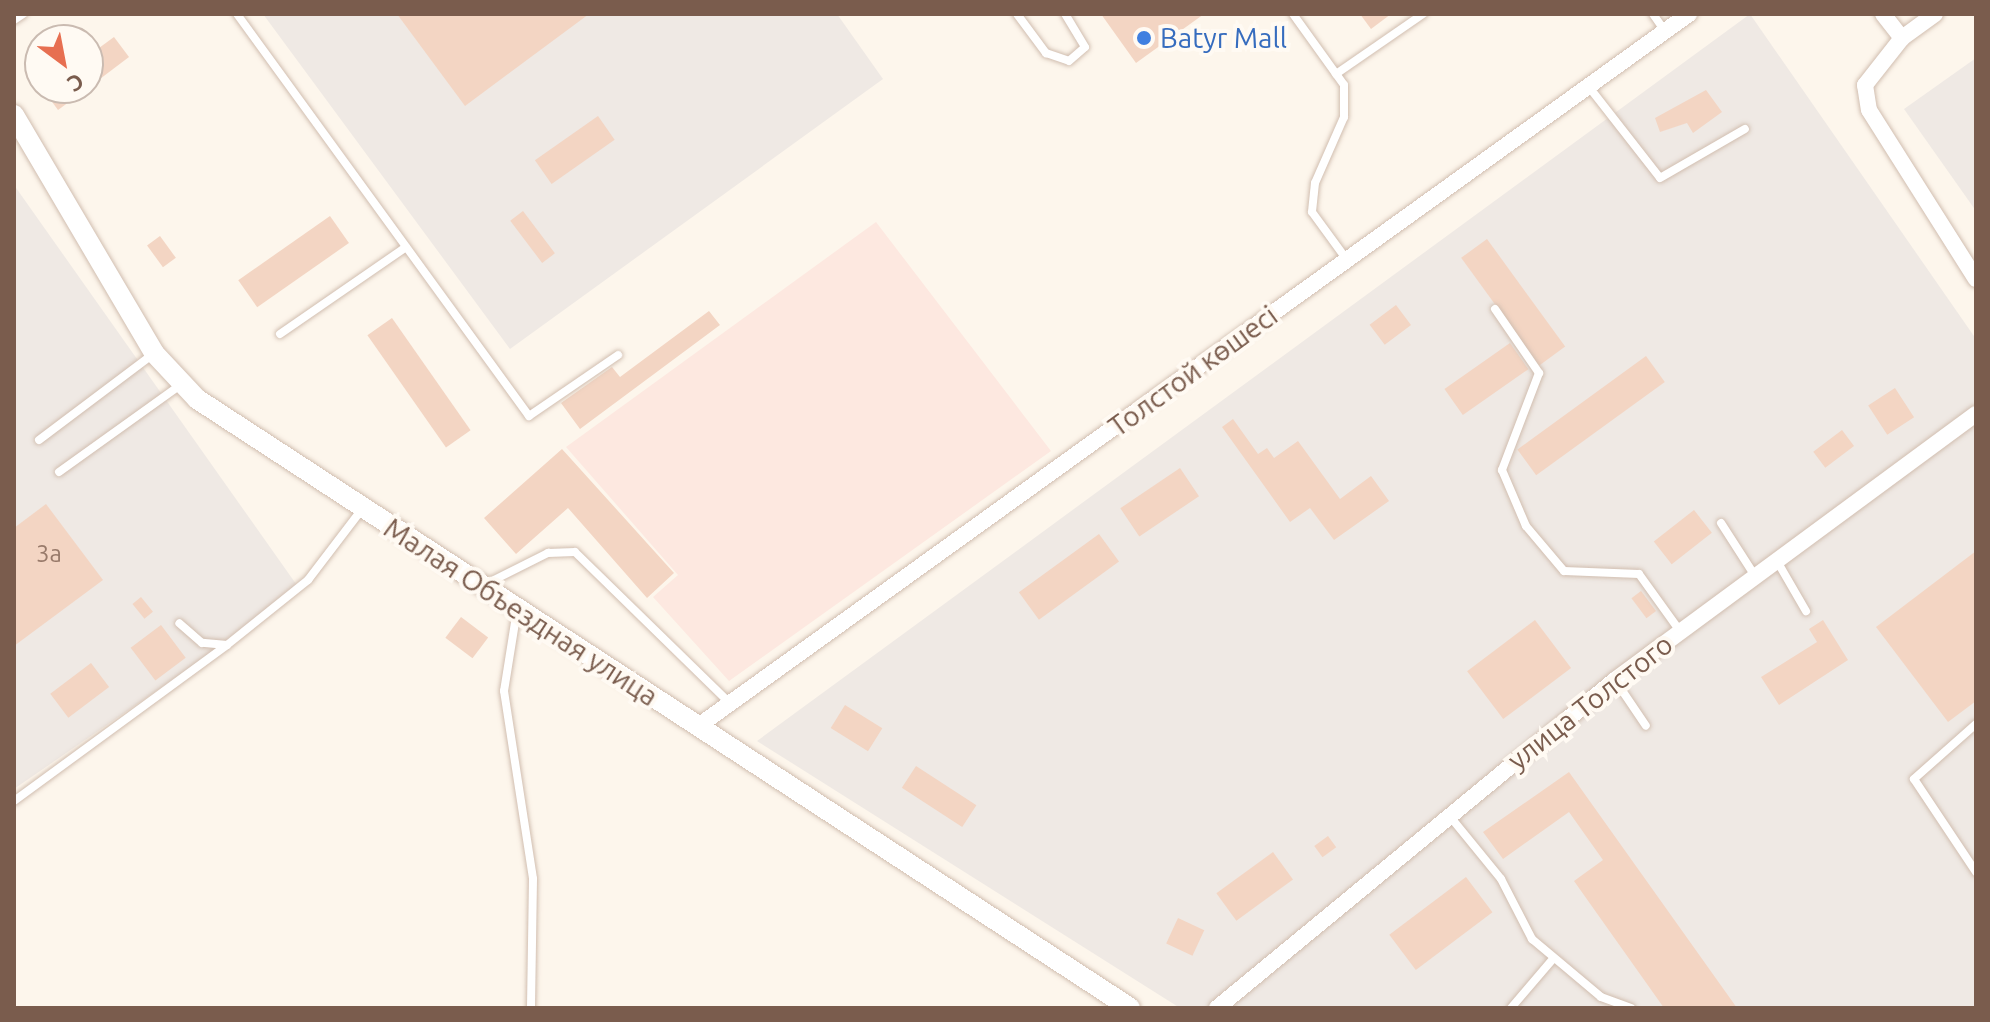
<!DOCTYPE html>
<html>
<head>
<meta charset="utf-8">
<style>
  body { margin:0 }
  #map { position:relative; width:1990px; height:1022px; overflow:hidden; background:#fdf6ec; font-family:Ubuntu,sans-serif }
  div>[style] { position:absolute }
  .commercial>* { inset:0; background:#fde8e0 }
  .industrial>* { inset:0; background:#efe9e4 }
  .building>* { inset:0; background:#f3d5c3; transform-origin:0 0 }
  .roads { filter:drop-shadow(0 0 2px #d1beb0) drop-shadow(0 0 2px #d1beb0) }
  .service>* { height:8px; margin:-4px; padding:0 4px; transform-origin:4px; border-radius:4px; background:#fff }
  .minor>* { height:16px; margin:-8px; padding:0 8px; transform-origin:8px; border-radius:8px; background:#fff }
  .tertiary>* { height:20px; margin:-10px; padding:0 10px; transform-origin:10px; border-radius:10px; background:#fff }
  .dots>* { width:22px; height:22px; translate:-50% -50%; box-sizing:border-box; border:4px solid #fffaf3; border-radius:50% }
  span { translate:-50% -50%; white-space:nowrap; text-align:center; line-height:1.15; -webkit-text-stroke:8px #fffaf3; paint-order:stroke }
  .number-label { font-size:24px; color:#987a6a }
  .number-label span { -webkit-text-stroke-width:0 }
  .shop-label { font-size:28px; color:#366cbe }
  .left { translate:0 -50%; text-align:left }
  .street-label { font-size:28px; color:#7a5c4d }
  .frame { position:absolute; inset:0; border:16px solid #7a5c4d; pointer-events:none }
  .north { position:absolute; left:24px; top:24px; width:80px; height:80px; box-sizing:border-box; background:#fffaf3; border:2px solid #cabbb1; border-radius:50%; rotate:148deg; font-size:22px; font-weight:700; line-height:32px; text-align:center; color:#7a5c4d }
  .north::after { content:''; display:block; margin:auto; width:28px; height:36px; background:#e76f51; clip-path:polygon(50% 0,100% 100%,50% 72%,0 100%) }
</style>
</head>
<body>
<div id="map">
  <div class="commercial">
    <div style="clip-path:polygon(876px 222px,1051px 451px,729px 681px,653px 597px,678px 575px,566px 447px)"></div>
  </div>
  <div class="industrial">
    <div style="clip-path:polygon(263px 14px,837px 14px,883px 79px,510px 349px)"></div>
    <div style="clip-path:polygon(1750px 14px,1976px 339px,1976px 1008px,1180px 1008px,757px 741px)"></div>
    <div style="clip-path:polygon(1976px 58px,1976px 211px,1904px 109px)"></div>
    <div style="clip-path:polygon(14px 185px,301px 591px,14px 789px)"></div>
  </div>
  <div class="building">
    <div style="clip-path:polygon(397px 14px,589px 14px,465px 106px)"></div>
    <div style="clip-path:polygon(1101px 14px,1204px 14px,1136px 63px)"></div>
    <div style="clip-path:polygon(1360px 14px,1391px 14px,1371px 29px)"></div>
    <div style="clip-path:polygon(114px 37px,129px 57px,88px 88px,88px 56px)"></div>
    <div style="clip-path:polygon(42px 88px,88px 88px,58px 110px)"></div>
    <div style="clip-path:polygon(1706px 90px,1722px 112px,1693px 133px,1687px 123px,1660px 132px,1655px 118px)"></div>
    <div style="left:598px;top:116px;width:29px;height:77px;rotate:55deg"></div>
    <div style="left:523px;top:211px;width:53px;height:16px;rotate:53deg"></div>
    <div style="left:330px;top:216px;width:33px;height:112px;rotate:55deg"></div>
    <div style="left:160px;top:236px;width:27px;height:16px;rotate:54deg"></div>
    <div style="left:1487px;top:239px;width:133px;height:32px;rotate:54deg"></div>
    <div style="left:1396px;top:305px;width:25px;height:33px;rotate:53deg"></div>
    <div style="clip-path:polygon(709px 311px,720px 325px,580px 429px,561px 403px,612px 367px,620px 377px)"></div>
    <div style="left:392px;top:318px;width:137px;height:30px;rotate:55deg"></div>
    <div style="left:1510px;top:343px;width:32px;height:80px;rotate:55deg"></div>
    <div style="left:1646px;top:356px;width:32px;height:159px;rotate:54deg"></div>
    <div style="left:1895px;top:388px;width:35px;height:32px;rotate:57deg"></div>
    <div style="clip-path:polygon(1233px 419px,1258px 454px,1267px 448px,1274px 458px,1298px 441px,1340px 499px,1371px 476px,1389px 501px,1334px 540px,1310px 508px,1290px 522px,1222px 427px)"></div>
    <div style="left:1842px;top:430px;width:20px;height:36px;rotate:53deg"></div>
    <div style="clip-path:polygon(562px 449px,674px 573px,647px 598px,568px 508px,516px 554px,484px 518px)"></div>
    <div style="left:1180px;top:468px;width:34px;height:72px;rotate:56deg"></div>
    <div style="clip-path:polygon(46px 504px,103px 580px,14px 646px,14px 528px)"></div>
    <div style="left:1694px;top:510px;width:29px;height:51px;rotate:52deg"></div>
    <div style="left:1099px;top:534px;width:34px;height:99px;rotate:54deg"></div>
    <div style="clip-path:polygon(1976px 551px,1976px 701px,1948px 722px,1876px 627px)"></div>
    <div style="left:1641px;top:591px;width:25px;height:12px;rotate:53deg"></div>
    <div style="left:141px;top:597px;width:19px;height:11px;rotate:51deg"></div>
    <div style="left:461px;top:617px;width:34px;height:26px;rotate:37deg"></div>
    <div style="left:1535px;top:620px;width:60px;height:85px;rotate:53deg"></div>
    <div style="clip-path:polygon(1823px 620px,1848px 660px,1779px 705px,1761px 677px,1817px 642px,1809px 629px)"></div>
    <div style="left:161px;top:625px;width:41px;height:38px;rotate:53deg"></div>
    <div style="left:91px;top:663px;width:30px;height:51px;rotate:53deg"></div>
    <div style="left:845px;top:705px;width:44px;height:27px;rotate:32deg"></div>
    <div style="left:916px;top:766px;width:72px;height:26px;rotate:33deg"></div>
    <div style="clip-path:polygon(1569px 772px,1737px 1008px,1664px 1008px,1574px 881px,1603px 860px,1569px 812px,1503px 859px,1483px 832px)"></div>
    <div style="left:1328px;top:836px;width:14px;height:17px;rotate:54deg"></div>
    <div style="left:1273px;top:852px;width:34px;height:70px;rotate:54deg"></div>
    <div style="left:1466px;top:877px;width:44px;height:96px;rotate:53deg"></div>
    <div style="left:1178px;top:918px;width:29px;height:28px;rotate:25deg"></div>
  </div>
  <div class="roads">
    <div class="service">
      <div style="left:237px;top:14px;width:497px;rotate:54deg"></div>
      <div style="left:529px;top:416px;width:108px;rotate:-34.4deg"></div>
      <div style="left:1017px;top:14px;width:49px;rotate:53.4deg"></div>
      <div style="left:1046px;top:53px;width:24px;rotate:19deg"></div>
      <div style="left:1069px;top:61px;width:21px;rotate:-41deg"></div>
      <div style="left:1085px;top:47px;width:39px;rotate:-121deg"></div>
      <div style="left:1293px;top:14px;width:87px;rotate:54.3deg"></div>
      <div style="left:1344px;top:85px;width:32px;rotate:90deg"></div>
      <div style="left:1344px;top:117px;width:72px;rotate:113.7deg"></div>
      <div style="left:1315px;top:183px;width:29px;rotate:96deg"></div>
      <div style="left:1312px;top:212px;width:59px;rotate:53.9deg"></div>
      <div style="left:1653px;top:14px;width:21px;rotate:55deg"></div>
      <div style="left:14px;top:20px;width:11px;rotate:-34deg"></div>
      <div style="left:1336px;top:74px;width:106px;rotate:-34.6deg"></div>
      <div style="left:1589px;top:87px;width:115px;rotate:52deg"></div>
      <div style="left:1660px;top:178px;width:98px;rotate:-30deg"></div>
      <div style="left:1495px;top:309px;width:78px;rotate:55.5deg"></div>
      <div style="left:1539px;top:373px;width:104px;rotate:110.9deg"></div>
      <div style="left:1502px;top:470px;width:61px;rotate:66.8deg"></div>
      <div style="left:1526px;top:526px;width:59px;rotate:49.8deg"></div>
      <div style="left:1564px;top:571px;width:75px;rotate:2.3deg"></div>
      <div style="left:1639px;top:574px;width:70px;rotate:54.3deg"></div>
      <div style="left:280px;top:334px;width:153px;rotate:-34.6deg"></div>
      <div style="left:39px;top:440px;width:143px;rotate:-37deg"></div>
      <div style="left:59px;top:472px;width:151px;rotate:-35.6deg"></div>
      <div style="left:1721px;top:523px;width:63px;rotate:57.3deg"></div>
      <div style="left:1777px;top:561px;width:58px;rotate:59.9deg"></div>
      <div style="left:484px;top:585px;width:72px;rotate:-26.6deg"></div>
      <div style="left:548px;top:553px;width:27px;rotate:-2deg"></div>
      <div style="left:575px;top:552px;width:216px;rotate:44.3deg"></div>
      <div style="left:517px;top:610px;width:82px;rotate:99.1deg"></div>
      <div style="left:504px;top:691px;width:190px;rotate:81.2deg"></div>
      <div style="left:533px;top:879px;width:129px;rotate:90.9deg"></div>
      <div style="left:227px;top:645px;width:104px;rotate:-38.7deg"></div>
      <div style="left:308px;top:580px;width:89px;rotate:-52.7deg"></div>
      <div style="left:1615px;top:680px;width:55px;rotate:56deg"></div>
      <div style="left:1976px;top:724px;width:83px;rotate:138.4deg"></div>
      <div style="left:1914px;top:779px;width:112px;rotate:56.3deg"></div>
      <div style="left:14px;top:801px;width:264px;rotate:-36.2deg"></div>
      <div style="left:227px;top:645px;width:25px;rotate:-175deg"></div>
      <div style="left:202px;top:643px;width:30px;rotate:-139deg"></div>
      <div style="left:1448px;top:814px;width:84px;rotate:50.8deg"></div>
      <div style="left:1501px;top:879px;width:68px;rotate:62.7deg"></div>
      <div style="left:1532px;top:939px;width:90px;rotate:40deg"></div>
      <div style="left:1601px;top:997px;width:32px;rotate:20deg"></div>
      <div style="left:1511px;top:1008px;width:63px;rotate:-49.5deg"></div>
    </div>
    <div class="minor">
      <div style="left:1883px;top:14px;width:31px;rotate:52deg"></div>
      <div style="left:1935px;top:14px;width:41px;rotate:144deg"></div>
      <div style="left:1902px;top:38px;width:60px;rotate:128.2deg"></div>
      <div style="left:1865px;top:85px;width:25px;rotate:81deg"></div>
      <div style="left:1869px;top:110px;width:200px;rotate:57.7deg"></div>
      <div style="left:697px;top:727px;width:1222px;rotate:-35.71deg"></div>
      <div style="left:1217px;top:1008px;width:516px;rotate:-39.49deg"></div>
      <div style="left:1615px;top:680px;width:448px;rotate:-36.4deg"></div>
    </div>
    <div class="tertiary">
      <div style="left:14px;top:115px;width:276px;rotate:59.5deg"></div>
      <div style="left:154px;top:353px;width:63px;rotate:46.9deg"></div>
      <div style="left:197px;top:399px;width:1114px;rotate:33.13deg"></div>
    </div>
  </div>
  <div class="dots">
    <div style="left:1144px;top:38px;background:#3f7fe0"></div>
  </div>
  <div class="number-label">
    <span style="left:49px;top:554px">3а</span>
  </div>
  <div class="shop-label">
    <span class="left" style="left:1160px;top:38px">Batyr Mall</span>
  </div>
  <div class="street-label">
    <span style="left:1193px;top:371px;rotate:-36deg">Толстой көшесі</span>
    <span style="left:521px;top:612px;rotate:33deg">Малая Объездная улица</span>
    <span style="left:1590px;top:702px;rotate:-38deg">улица Толстого</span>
  </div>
  <div class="frame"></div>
  <div class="north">С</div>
</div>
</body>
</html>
